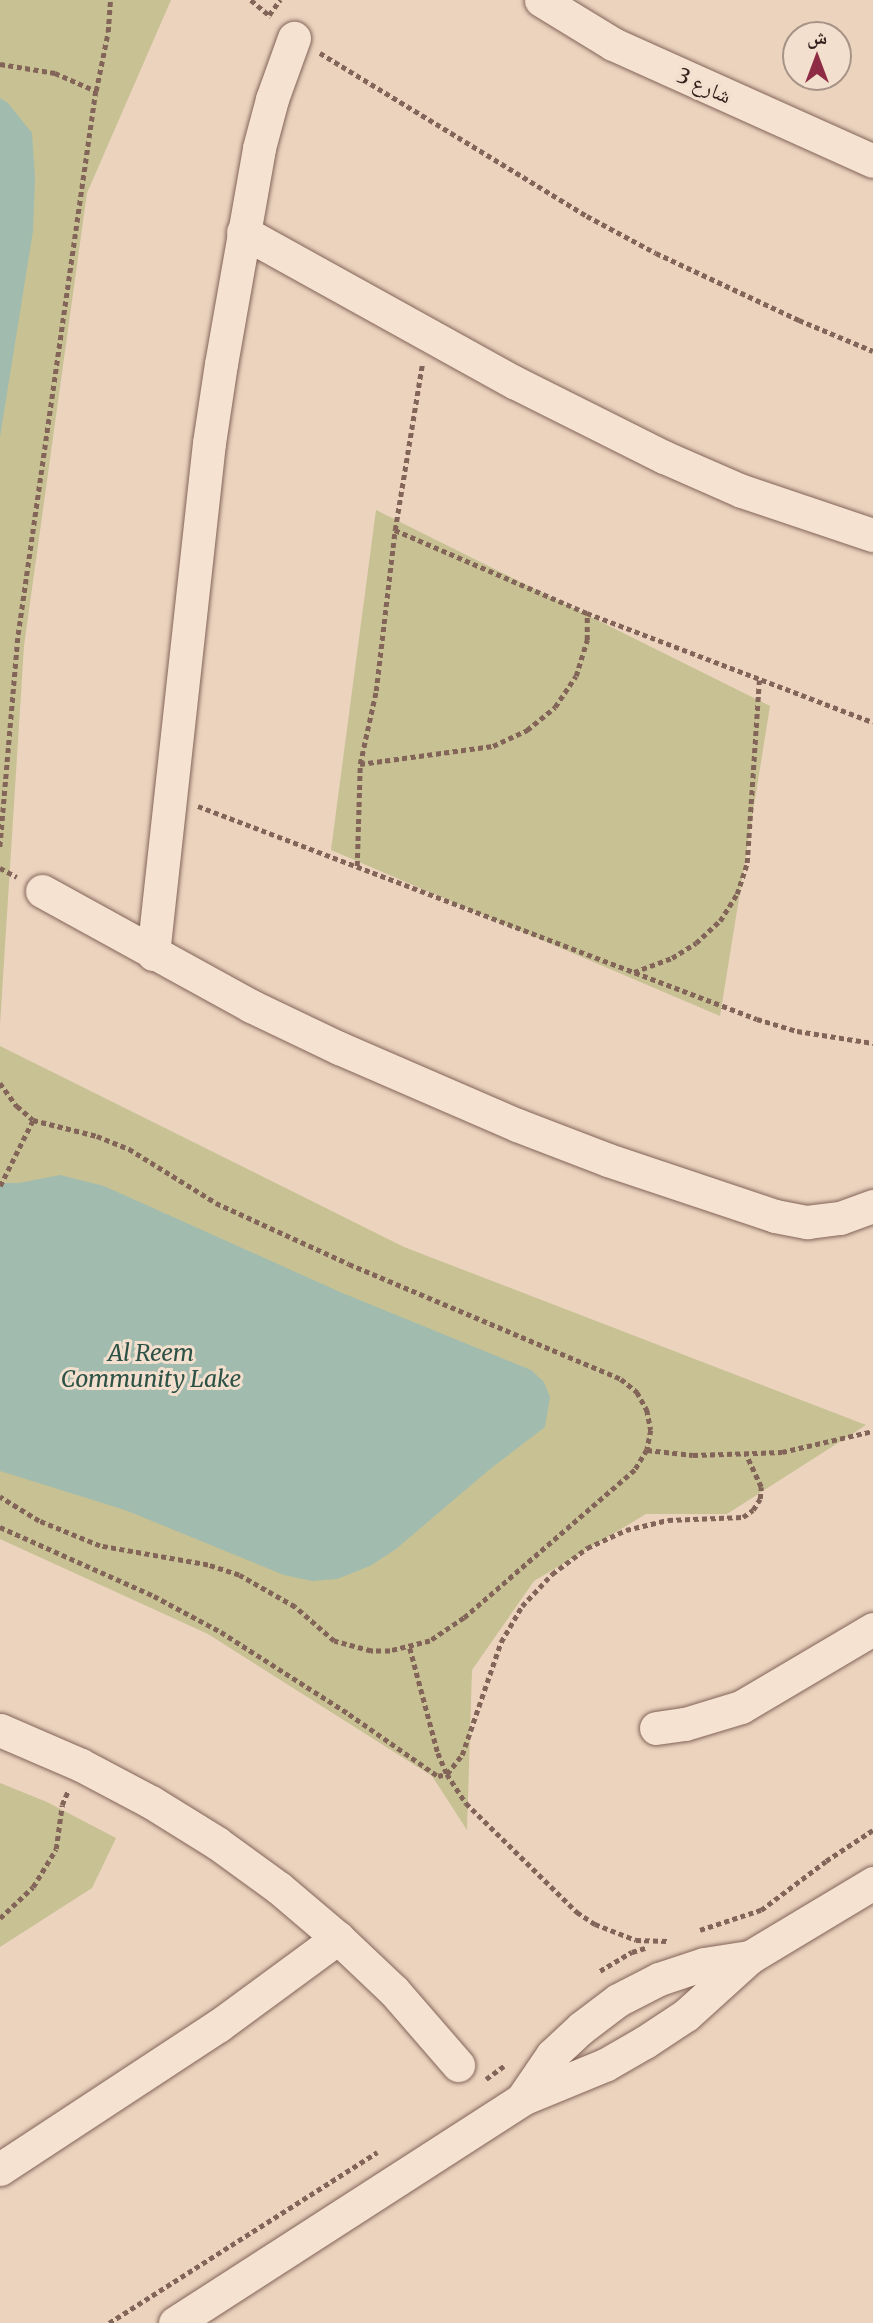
<!DOCTYPE html>
<html>
<head>
<meta charset="utf-8">
<style>
  body { margin:0 }
  #map { position:relative; width:873px; height:2323px; overflow:hidden; background:#ebd3be; font-family:Merriweather,"Noto Naskh Arabic",serif }
  div>[style] { position:absolute }
  .green>* { inset:0; background:#c7c193 }
  .water>* { inset:0; background:#a1bcae }
  .path>* { height:4.5px; margin-top:-2.25px; transform-origin:0; background:repeating-linear-gradient(90deg,#826458 0 5px,transparent 0 8.5px) }
  .roads { filter:drop-shadow(0 0 2px #826458) drop-shadow(0 0 2px #826458) }
  .street>* { height:33px; margin:-16.5px; padding:0 16.5px; transform-origin:16.5px; border-radius:16.5px; background:#f6e2d1 }
  span { translate:-50% -50%; white-space:nowrap; text-align:center; line-height:1.15; -webkit-text-stroke:6px #f3dfcd; paint-order:stroke }
  .street-label { font-size:21px; color:#32211c }
  .water-label { font-size:23px; color:#2c5146; font-style:italic }
  .north { position:absolute; left:782px; top:21px; width:70px; height:70px; box-sizing:border-box; background:#f3dfcd; border:2px solid #a69386; border-radius:50%; rotate:0deg; font-size:19px; font-weight:700; line-height:28px; text-align:center; color:#32211c }
  .north::after { content:''; display:block; margin:auto; width:24px; height:32px; background:#8d2c44; clip-path:polygon(50% 0,100% 100%,50% 72%,0 100%) }
</style>
</head>
<body>
<div id="map">
  <div class="green">
    <div style="clip-path:polygon(0 0,171px 0,87px 193px,24px 646px,0 1025px)"></div>
    <div style="clip-path:polygon(376px 510px,770px 706px,720px 1016px,331px 850px)"></div>
    <div style="clip-path:polygon(0 1046px,404px 1247px,866px 1425px,727px 1514px,646px 1514px,534px 1581px,472px 1670px,467px 1830px,432px 1776px,208px 1634px,0 1539px)"></div>
    <div style="clip-path:polygon(0 1783px,47px 1802px,116px 1838px,92px 1888px,0 1947px)"></div>
  </div>
  <div class="water">
    <div style="clip-path:polygon(0 98px,8px 103px,32px 133px,35px 178px,33px 231px,0 437px)"></div>
    <div style="clip-path:polygon(60px 1175px,104px 1186px,340px 1292px,531px 1370px,544px 1382px,550px 1397px,545px 1427px,490px 1469px,396px 1549px,370px 1566px,337px 1579px,312px 1581px,284px 1575px,125px 1510px,0 1471px,0 1183px,19px 1183px)"></div>
  </div>
  <div class="path">
    <div style="left:251px;top:0;width:26px;rotate:40deg"></div>
    <div style="left:269px;top:15px;width:19px;rotate:-54deg"></div>
    <div style="left:320px;top:53px;width:313px;rotate:31.4deg"></div>
    <div style="left:587px;top:216px;width:78px;rotate:28.2deg"></div>
    <div style="left:656px;top:253px;width:158px;rotate:25.1deg"></div>
    <div style="left:799px;top:320px;width:80px;rotate:22.7deg"></div>
    <div style="left:0;top:64px;width:56px;rotate:9.3deg"></div>
    <div style="left:55px;top:73px;width:45px;rotate:23.7deg"></div>
    <div style="left:96px;top:91px;width:553px;rotate:98.12deg"></div>
    <div style="left:18px;top:638px;width:210px;rotate:94.9deg"></div>
    <div style="left:96px;top:91px;width:60px;rotate:-78.5deg"></div>
    <div style="left:108px;top:32px;width:32px;rotate:-86deg"></div>
    <div style="left:395px;top:530px;width:209px;rotate:23.4deg"></div>
    <div style="left:587px;top:613px;width:306px;rotate:20.9deg"></div>
    <div style="left:360px;top:764px;width:134px;rotate:-7.7deg"></div>
    <div style="left:493px;top:746px;width:38px;rotate:-25deg"></div>
    <div style="left:527px;top:730px;width:36px;rotate:-39deg"></div>
    <div style="left:555px;top:707px;width:37px;rotate:-56deg"></div>
    <div style="left:576px;top:676px;width:38px;rotate:-73deg"></div>
    <div style="left:587px;top:640px;width:27px;rotate:-90deg"></div>
    <div style="left:198px;top:806px;width:598px;rotate:20.86deg"></div>
    <div style="left:757px;top:1019px;width:42px;rotate:16.7deg"></div>
    <div style="left:797px;top:1031px;width:77px;rotate:9deg"></div>
    <div style="left:357px;top:866px;width:102px;rotate:-88.3deg"></div>
    <div style="left:360px;top:764px;width:75px;rotate:-77.6deg"></div>
    <div style="left:376px;top:691px;width:162px;rotate:-83.3deg"></div>
    <div style="left:395px;top:530px;width:167px;rotate:-80.7deg"></div>
    <div style="left:0;top:868px;width:19px;rotate:28deg"></div>
    <div style="left:634px;top:972px;width:40px;rotate:-20.2deg"></div>
    <div style="left:672px;top:958px;width:28px;rotate:-32deg"></div>
    <div style="left:696px;top:943px;width:33px;rotate:-43deg"></div>
    <div style="left:720px;top:921px;width:32px;rotate:-58deg"></div>
    <div style="left:737px;top:894px;width:33px;rotate:-72deg"></div>
    <div style="left:747px;top:863px;width:183px;rotate:-86.2deg"></div>
    <div style="left:0;top:1083px;width:29px;rotate:54deg"></div>
    <div style="left:17px;top:1106px;width:21px;rotate:41deg"></div>
    <div style="left:33px;top:1120px;width:66px;rotate:14deg"></div>
    <div style="left:97px;top:1136px;width:35px;rotate:22deg"></div>
    <div style="left:129px;top:1149px;width:102px;rotate:31.8deg"></div>
    <div style="left:216px;top:1203px;width:146px;rotate:24.6deg"></div>
    <div style="left:349px;top:1264px;width:295px;rotate:22.9deg"></div>
    <div style="left:621px;top:1379px;width:21px;rotate:39deg"></div>
    <div style="left:637px;top:1392px;width:21px;rotate:61deg"></div>
    <div style="left:647px;top:1410px;width:20px;rotate:79deg"></div>
    <div style="left:651px;top:1430px;width:20px;rotate:101deg"></div>
    <div style="left:647px;top:1450px;width:23px;rotate:121deg"></div>
    <div style="left:635px;top:1470px;width:226px;rotate:139.1deg"></div>
    <div style="left:464px;top:1618px;width:41px;rotate:145.9deg"></div>
    <div style="left:430px;top:1641px;width:41px;rotate:166deg"></div>
    <div style="left:390px;top:1651px;width:19px;rotate:180deg"></div>
    <div style="left:371px;top:1651px;width:38px;rotate:-165deg"></div>
    <div style="left:334px;top:1641px;width:52px;rotate:-138.9deg"></div>
    <div style="left:295px;top:1607px;width:64px;rotate:-150.3deg"></div>
    <div style="left:239px;top:1575px;width:33px;rotate:-162deg"></div>
    <div style="left:208px;top:1565px;width:110px;rotate:-170deg"></div>
    <div style="left:100px;top:1546px;width:66px;rotate:-157.7deg"></div>
    <div style="left:39px;top:1521px;width:46px;rotate:-148.4deg"></div>
    <div style="left:0;top:1186px;width:74px;rotate:-63.4deg"></div>
    <div style="left:647px;top:1450px;width:46px;rotate:6.2deg"></div>
    <div style="left:693px;top:1455px;width:89px;rotate:-1.9deg"></div>
    <div style="left:782px;top:1452px;width:93px;rotate:-13deg"></div>
    <div style="left:0;top:1527px;width:169px;rotate:24.1deg"></div>
    <div style="left:154px;top:1596px;width:76px;rotate:28.2deg"></div>
    <div style="left:221px;top:1632px;width:152px;rotate:32.6deg"></div>
    <div style="left:349px;top:1714px;width:108px;rotate:34.9deg"></div>
    <div style="left:438px;top:1776px;width:9px;rotate:-13deg"></div>
    <div style="left:447px;top:1774px;width:24px;rotate:-52deg"></div>
    <div style="left:462px;top:1755px;width:120px;rotate:-71deg"></div>
    <div style="left:501px;top:1642px;width:42px;rotate:-59.7deg"></div>
    <div style="left:522px;top:1606px;width:44px;rotate:-46.8deg"></div>
    <div style="left:552px;top:1574px;width:44px;rotate:-36.6deg"></div>
    <div style="left:587px;top:1548px;width:43px;rotate:-24.8deg"></div>
    <div style="left:626px;top:1530px;width:43px;rotate:-13.4deg"></div>
    <div style="left:668px;top:1520px;width:75px;rotate:-2.3deg"></div>
    <div style="left:743px;top:1517px;width:12px;rotate:-35deg"></div>
    <div style="left:753px;top:1510px;width:13px;rotate:-58deg"></div>
    <div style="left:760px;top:1499px;width:12px;rotate:-85deg"></div>
    <div style="left:761px;top:1487px;width:35px;rotate:-115deg"></div>
    <div style="left:410px;top:1648px;width:109px;rotate:75.1deg"></div>
    <div style="left:438px;top:1753px;width:23px;rotate:67deg"></div>
    <div style="left:447px;top:1774px;width:35px;rotate:57deg"></div>
    <div style="left:466px;top:1803px;width:156px;rotate:44.5deg"></div>
    <div style="left:577px;top:1912px;width:22px;rotate:34deg"></div>
    <div style="left:595px;top:1924px;width:44px;rotate:21.3deg"></div>
    <div style="left:636px;top:1940px;width:31px;rotate:2deg"></div>
    <div style="left:0;top:1918px;width:45px;rotate:-43.2deg"></div>
    <div style="left:33px;top:1887px;width:44px;rotate:-58.8deg"></div>
    <div style="left:56px;top:1849px;width:44px;rotate:-82.2deg"></div>
    <div style="left:62px;top:1805px;width:15px;rotate:-67deg"></div>
    <div style="left:700px;top:1930px;width:64px;rotate:-18.2deg"></div>
    <div style="left:761px;top:1910px;width:81px;rotate:-37deg"></div>
    <div style="left:826px;top:1861px;width:56px;rotate:-33.4deg"></div>
    <div style="left:600px;top:1971px;width:37px;rotate:-31deg"></div>
    <div style="left:632px;top:1952px;width:14px;rotate:-17deg"></div>
    <div style="left:486px;top:2079px;width:22px;rotate:-36deg"></div>
    <div style="left:109px;top:2323px;width:318px;rotate:-32.5deg"></div>
  </div>
  <div class="roads">
    <div class="street">
      <div style="left:541px;top:0;width:84px;rotate:31.4deg"></div>
      <div style="left:613px;top:44px;width:285px;rotate:24.2deg"></div>
      <div style="left:243px;top:232px;width:310px;rotate:29deg"></div>
      <div style="left:514px;top:382px;width:168px;rotate:26.6deg"></div>
      <div style="left:664px;top:457px;width:85px;rotate:23.6deg"></div>
      <div style="left:742px;top:491px;width:138px;rotate:18.6deg"></div>
      <div style="left:42px;top:891px;width:239px;rotate:28.8deg"></div>
      <div style="left:251px;top:1006px;width:98px;rotate:25.5deg"></div>
      <div style="left:339px;top:1048px;width:194px;rotate:23.4deg"></div>
      <div style="left:517px;top:1125px;width:97px;rotate:21deg"></div>
      <div style="left:608px;top:1160px;width:176px;rotate:18.5deg"></div>
      <div style="left:775px;top:1216px;width:33px;rotate:11deg"></div>
      <div style="left:807px;top:1222px;width:33px;rotate:-7deg"></div>
      <div style="left:840px;top:1218px;width:35px;rotate:-20deg"></div>
      <div style="left:153px;top:954px;width:514px;rotate:-83.75deg"></div>
      <div style="left:209px;top:443px;width:80px;rotate:-81.4deg"></div>
      <div style="left:221px;top:364px;width:219px;rotate:-80deg"></div>
      <div style="left:259px;top:148px;width:51px;rotate:-75.1deg"></div>
      <div style="left:272px;top:99px;width:65px;rotate:-70.2deg"></div>
      <div style="left:656px;top:1728px;width:29px;rotate:-8deg"></div>
      <div style="left:685px;top:1724px;width:59px;rotate:-16.9deg"></div>
      <div style="left:741px;top:1707px;width:153px;rotate:-30.6deg"></div>
      <div style="left:0;top:1730px;width:88px;rotate:23.4deg"></div>
      <div style="left:81px;top:1765px;width:79px;rotate:27.9deg"></div>
      <div style="left:151px;top:1802px;width:78px;rotate:31.8deg"></div>
      <div style="left:217px;top:1843px;width:77px;rotate:36deg"></div>
      <div style="left:279px;top:1888px;width:77px;rotate:40.3deg"></div>
      <div style="left:338px;top:1938px;width:77px;rotate:43.4deg"></div>
      <div style="left:394px;top:1991px;width:98px;rotate:49.1deg"></div>
      <div style="left:522px;top:2099px;width:53px;rotate:-55.7deg"></div>
      <div style="left:552px;top:2055px;width:40px;rotate:-43deg"></div>
      <div style="left:581px;top:2028px;width:46px;rotate:-37.1deg"></div>
      <div style="left:618px;top:2000px;width:46px;rotate:-27.1deg"></div>
      <div style="left:659px;top:1979px;width:47px;rotate:-18.4deg"></div>
      <div style="left:704px;top:1964px;width:47px;rotate:-8.7deg"></div>
      <div style="left:0;top:2169px;width:261px;rotate:-33.3deg"></div>
      <div style="left:218px;top:2026px;width:149px;rotate:-36.3deg"></div>
      <div style="left:175px;top:2323px;width:413px;rotate:-32.8deg"></div>
      <div style="left:522px;top:2099px;width:90px;rotate:-22.3deg"></div>
      <div style="left:605px;top:2065px;width:46px;rotate:-29.9deg"></div>
      <div style="left:645px;top:2042px;width:49px;rotate:-33.4deg"></div>
      <div style="left:686px;top:2015px;width:86px;rotate:-42.2deg"></div>
      <div style="left:750px;top:1957px;width:144px;rotate:-31deg"></div>
    </div>
  </div>
  <div class="street-label">
    <span style="left:704px;top:86px;rotate:24deg">شارع 3</span>
  </div>
  <div class="water-label">
    <span style="left:151px;top:1366px">Al Reem<br>Community Lake</span>
  </div>
  <div class="north">ش</div>
</div>
</body>
</html>
